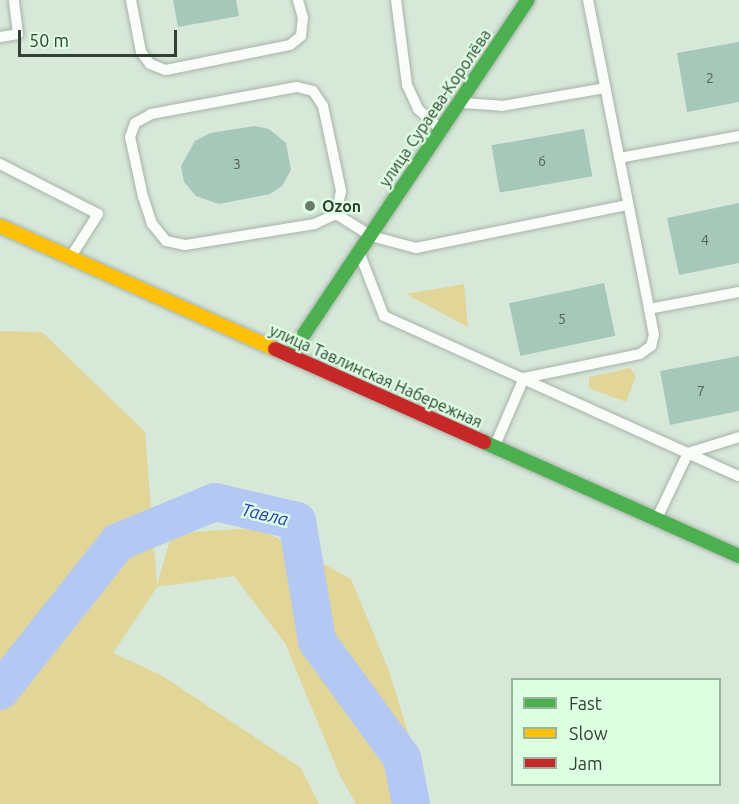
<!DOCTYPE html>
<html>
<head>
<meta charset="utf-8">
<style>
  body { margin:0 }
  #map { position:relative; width:739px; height:804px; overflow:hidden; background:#d7e8d9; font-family:Ubuntu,sans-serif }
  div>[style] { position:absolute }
  .green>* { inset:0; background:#e1d598 }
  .river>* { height:38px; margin:-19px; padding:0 19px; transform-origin:19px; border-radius:19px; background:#b3c8f3 }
  .building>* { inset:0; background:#a6c8ba; transform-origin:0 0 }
  .roads { filter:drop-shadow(0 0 2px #a6b3a8) drop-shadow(0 0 2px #a6b3a8) }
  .lane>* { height:10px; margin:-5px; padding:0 5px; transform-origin:5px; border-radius:5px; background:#f9fcf9 }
  .fast>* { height:14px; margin:-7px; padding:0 7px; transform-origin:7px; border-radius:7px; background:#4caf50 }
  .slow>* { height:14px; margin:-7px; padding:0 7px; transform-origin:7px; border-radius:7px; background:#ffc107 }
  .jam>* { height:14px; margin:-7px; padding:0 7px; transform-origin:7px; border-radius:7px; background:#c62828 }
  .dots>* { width:16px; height:16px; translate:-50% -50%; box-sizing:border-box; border:3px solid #dcfee1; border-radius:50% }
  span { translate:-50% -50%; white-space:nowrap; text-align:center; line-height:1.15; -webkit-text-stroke:4.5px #dcfee1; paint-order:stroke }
  .number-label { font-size:14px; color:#506256 }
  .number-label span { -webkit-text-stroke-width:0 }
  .street-label { font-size:16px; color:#334035 }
  .poi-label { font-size:16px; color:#334035; font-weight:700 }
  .left { translate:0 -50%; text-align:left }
  .water-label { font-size:18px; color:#2837b6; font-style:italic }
  .legend { position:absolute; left:511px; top:678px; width:210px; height:108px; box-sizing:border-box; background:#dcfee1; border:2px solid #98b29c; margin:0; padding:8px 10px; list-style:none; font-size:18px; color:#334035 }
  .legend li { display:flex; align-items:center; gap:12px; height:30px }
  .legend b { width:30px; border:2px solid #98b29c }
  .scale { position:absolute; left:18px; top:30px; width:159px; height:27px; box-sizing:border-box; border:3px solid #334035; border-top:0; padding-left:8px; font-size:18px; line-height:21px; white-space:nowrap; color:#334035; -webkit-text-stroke:4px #dcfee1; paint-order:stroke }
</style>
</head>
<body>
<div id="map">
  <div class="green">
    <div style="clip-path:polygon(464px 284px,468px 327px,406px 294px)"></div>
    <div style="clip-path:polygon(0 331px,42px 332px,145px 432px,157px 585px,172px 533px,259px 528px,351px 579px,389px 671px,430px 804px,356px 804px,340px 776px,285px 643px,234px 576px,157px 587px,113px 653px,161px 675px,301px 768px,319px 804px,0 804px)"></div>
    <div style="clip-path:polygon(630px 368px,636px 376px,626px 402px,589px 388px,589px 377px)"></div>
  </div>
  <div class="river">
    <div style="left:0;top:691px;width:190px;rotate:-51.6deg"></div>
    <div style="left:118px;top:542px;width:105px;rotate:-22.4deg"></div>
    <div style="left:215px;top:502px;width:84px;rotate:13deg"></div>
    <div style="left:297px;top:521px;width:122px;rotate:80.5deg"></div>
    <div style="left:317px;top:641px;width:145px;rotate:54deg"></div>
    <div style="left:402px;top:758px;width:47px;rotate:78.9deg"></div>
  </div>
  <div class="building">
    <div style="clip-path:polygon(173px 0,236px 0,239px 16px,178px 27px)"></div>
    <div style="clip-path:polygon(739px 42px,739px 102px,687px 112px,677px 53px)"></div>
    <div style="clip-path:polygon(255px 126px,269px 129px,286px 143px,291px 170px,282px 186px,270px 194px,219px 204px,196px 196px,184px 182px,181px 166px,195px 141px,210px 133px)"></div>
    <div style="left:584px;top:129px;width:48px;height:94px;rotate:80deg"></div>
    <div style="clip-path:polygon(739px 203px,739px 263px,679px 275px,667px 218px)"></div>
    <div style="left:604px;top:283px;width:54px;height:97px;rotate:78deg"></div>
    <div style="clip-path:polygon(739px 356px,739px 411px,670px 425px,660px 371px)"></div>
  </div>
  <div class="roads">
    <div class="lane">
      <div style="left:131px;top:0;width:53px;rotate:79.1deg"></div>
      <div style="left:141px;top:52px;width:15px;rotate:53deg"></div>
      <div style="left:150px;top:64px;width:17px;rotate:21deg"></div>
      <div style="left:166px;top:70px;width:126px;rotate:-11.4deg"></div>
      <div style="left:290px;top:45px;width:14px;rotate:-39deg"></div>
      <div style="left:301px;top:36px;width:18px;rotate:-84deg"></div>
      <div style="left:303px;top:18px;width:19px;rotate:-106deg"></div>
      <div style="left:396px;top:0;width:86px;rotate:82.6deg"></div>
      <div style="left:407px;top:85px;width:26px;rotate:65deg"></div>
      <div style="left:418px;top:109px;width:28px;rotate:42deg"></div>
      <div style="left:588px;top:0;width:315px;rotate:78.8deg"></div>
      <div style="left:649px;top:309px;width:92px;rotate:-10.7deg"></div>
      <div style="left:0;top:37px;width:18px;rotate:-9deg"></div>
      <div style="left:18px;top:34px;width:34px;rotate:-97deg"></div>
      <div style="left:463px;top:103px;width:39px;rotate:4deg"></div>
      <div style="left:502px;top:106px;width:105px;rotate:-9.9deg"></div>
      <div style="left:619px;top:158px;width:122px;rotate:-10.4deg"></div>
      <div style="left:0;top:164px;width:110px;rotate:27deg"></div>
      <div style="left:98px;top:214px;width:49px;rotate:122.4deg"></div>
      <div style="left:336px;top:214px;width:23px;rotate:155deg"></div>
      <div style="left:315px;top:224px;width:132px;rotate:170.8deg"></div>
      <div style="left:185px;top:245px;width:19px;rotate:-168deg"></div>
      <div style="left:166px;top:241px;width:22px;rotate:-129deg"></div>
      <div style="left:152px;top:224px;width:28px;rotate:-108deg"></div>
      <div style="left:143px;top:197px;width:61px;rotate:-102.2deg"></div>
      <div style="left:130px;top:137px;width:15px;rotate:-70deg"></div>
      <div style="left:135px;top:123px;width:18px;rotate:-29deg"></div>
      <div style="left:151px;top:114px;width:148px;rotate:-10.5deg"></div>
      <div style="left:297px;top:87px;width:16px;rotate:14deg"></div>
      <div style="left:313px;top:91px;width:18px;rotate:56deg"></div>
      <div style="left:323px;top:106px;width:87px;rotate:78deg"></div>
      <div style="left:341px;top:191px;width:24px;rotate:102deg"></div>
      <div style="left:336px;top:214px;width:41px;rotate:32.2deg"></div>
      <div style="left:371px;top:236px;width:47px;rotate:14.9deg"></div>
      <div style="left:416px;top:248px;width:215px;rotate:-11.5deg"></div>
      <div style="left:361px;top:257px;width:63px;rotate:68.7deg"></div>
      <div style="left:384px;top:316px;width:389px;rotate:24.3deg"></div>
      <div style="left:496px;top:443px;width:71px;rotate:-66.7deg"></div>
      <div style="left:524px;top:378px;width:118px;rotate:-11.7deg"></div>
      <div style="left:640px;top:354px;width:14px;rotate:-36deg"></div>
      <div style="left:651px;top:346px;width:11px;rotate:-75deg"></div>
      <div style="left:654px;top:335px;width:26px;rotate:-101deg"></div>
      <div style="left:658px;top:516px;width:70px;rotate:-64.5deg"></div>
      <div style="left:688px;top:453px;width:53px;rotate:-17.4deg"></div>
    </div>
    <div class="fast">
      <div style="left:290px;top:355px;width:427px;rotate:-56.2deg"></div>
      <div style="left:484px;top:442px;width:279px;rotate:24.1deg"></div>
    </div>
    <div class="slow">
      <div style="left:0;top:226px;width:301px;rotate:24.1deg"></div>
    </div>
    <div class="jam">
      <div style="left:275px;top:349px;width:229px;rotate:24deg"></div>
    </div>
  </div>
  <div class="dots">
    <div style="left:310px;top:206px;background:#6c7b6e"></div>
  </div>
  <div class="number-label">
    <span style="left:710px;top:78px">2</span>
    <span style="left:542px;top:161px">6</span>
    <span style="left:237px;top:164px">3</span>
    <span style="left:705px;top:240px">4</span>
    <span style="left:562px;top:319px">5</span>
    <span style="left:701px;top:391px">7</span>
  </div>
  <div class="street-label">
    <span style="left:435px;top:108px;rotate:-56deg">улица Сураева-Королёва</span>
    <span style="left:376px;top:376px;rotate:24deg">улица Тавлинская Набережная</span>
  </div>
  <div class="poi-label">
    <span class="left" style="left:322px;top:206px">Ozon</span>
  </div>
  <div class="water-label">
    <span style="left:265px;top:514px;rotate:13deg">Тавла</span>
  </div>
  <ul class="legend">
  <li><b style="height:8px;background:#4caf50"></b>Fast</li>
  <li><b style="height:8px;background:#ffc107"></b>Slow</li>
  <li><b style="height:8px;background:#c62828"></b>Jam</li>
  </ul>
  <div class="scale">50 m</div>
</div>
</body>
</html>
